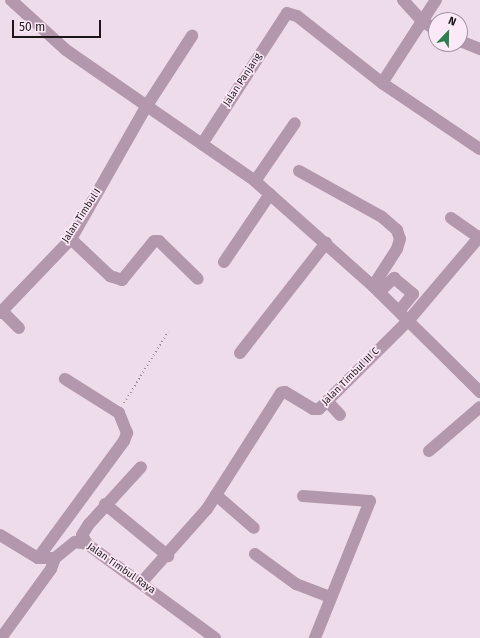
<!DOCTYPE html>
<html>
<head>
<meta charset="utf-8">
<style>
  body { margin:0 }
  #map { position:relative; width:480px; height:638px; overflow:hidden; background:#eedcea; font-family:"Fira Sans",sans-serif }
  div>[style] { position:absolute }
  .path>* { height:2px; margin-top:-1px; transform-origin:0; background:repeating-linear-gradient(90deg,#9b8e98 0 1px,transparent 0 4px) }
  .minor>* { height:12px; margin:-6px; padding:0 6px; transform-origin:6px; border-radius:6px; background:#b397ac }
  span { translate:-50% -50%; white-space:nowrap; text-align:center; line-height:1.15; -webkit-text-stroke:3.5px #fce9f7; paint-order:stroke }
  .street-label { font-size:10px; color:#1c161a }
  .north { position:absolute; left:428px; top:12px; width:40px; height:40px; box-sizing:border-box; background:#fce9f7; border:1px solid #a2959f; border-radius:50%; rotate:22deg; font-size:11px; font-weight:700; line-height:16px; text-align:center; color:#1c161a }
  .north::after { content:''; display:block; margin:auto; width:14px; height:18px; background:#2d7f50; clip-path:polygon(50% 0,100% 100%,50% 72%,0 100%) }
  .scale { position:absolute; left:12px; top:20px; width:89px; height:18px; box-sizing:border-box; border:2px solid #1c161a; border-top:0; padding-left:5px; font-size:12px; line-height:14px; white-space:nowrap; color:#1c161a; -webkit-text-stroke:3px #fce9f7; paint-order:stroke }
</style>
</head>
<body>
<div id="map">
  <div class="path">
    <div style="left:124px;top:403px;width:84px;rotate:-58.2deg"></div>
  </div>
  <div class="minor">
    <div style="left:11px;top:0;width:74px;rotate:42.3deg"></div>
    <div style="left:66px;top:50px;width:230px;rotate:34.7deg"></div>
    <div style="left:255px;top:181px;width:158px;rotate:41.7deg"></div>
    <div style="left:373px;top:286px;width:151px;rotate:44.7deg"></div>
    <div style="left:403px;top:0;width:27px;rotate:48deg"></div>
    <div style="left:421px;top:20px;width:18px;rotate:34deg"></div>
    <div style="left:460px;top:41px;width:22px;rotate:22deg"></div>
    <div style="left:382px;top:83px;width:99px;rotate:-57deg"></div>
    <div style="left:202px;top:144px;width:156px;rotate:-57deg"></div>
    <div style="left:287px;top:13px;width:10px;rotate:17deg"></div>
    <div style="left:297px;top:16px;width:108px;rotate:38.2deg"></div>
    <div style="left:382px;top:83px;width:118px;rotate:34deg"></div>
    <div style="left:299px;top:171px;width:95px;rotate:29deg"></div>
    <div style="left:382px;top:217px;width:20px;rotate:41deg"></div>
    <div style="left:397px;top:230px;width:9px;rotate:72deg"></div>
    <div style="left:400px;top:239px;width:10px;rotate:107deg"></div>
    <div style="left:397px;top:249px;width:44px;rotate:123deg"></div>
    <div style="left:255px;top:181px;width:70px;rotate:-55.4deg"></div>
    <div style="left:451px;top:218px;width:33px;rotate:35deg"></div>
    <div style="left:71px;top:239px;width:54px;rotate:43.5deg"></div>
    <div style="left:110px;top:276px;width:13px;rotate:18deg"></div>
    <div style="left:122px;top:280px;width:50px;rotate:-50.6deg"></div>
    <div style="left:154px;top:241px;width:5px"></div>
    <div style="left:159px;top:241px;width:54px;rotate:44.3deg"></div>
    <div style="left:224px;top:262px;width:82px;rotate:-55.9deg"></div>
    <div style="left:379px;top:292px;width:21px;rotate:-43deg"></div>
    <div style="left:394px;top:278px;width:25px;rotate:40deg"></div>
    <div style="left:413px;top:294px;width:22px;rotate:129deg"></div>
    <div style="left:2px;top:311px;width:24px;rotate:45deg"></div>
    <div style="left:0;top:313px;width:103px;rotate:-46.2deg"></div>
    <div style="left:71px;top:239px;width:152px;rotate:-60.4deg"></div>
    <div style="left:146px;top:107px;width:85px;rotate:-57.1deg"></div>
    <div style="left:240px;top:353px;width:140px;rotate:-52deg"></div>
    <div style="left:327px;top:401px;width:19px;rotate:47deg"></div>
    <div style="left:429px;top:451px;width:67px;rotate:-40.8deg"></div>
    <div style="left:216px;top:495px;width:50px;rotate:41deg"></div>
    <div style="left:303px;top:496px;width:67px;rotate:4.3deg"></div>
    <div style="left:370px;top:501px;width:148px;rotate:111.9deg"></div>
    <div style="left:105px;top:504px;width:82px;rotate:39.5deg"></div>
    <div style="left:0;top:535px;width:44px;rotate:31.2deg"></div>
    <div style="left:38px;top:558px;width:17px"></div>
    <div style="left:55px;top:558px;width:26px;rotate:-39deg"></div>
    <div style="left:75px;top:542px;width:12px;rotate:9deg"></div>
    <div style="left:87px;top:544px;width:159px;rotate:36.3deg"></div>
    <div style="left:87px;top:544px;width:10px;rotate:-119deg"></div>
    <div style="left:82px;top:535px;width:13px;rotate:-58deg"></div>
    <div style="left:89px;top:524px;width:77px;rotate:-47.6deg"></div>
    <div style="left:255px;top:554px;width:51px;rotate:36.2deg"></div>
    <div style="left:296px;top:584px;width:36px;rotate:21deg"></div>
    <div style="left:38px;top:558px;width:145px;rotate:-53.7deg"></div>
    <div style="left:124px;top:441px;width:9px;rotate:-69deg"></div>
    <div style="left:127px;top:433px;width:22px;rotate:-112deg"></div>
    <div style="left:119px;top:413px;width:64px;rotate:-147.8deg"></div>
    <div style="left:141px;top:583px;width:99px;rotate:-48.3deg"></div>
    <div style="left:207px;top:509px;width:138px;rotate:-57.5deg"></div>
    <div style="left:281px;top:393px;width:4px;rotate:-14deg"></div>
    <div style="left:285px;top:392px;width:33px;rotate:31deg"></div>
    <div style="left:313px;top:409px;width:6px"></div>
    <div style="left:319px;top:409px;width:125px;rotate:-44.7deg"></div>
    <div style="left:408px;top:321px;width:111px;rotate:-49.7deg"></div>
    <div style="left:1px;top:638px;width:85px;rotate:-54.1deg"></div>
    <div style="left:51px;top:569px;width:12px;rotate:-70deg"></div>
  </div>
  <div class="street-label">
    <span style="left:243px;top:80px;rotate:-57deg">Jalan Panjang</span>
    <span style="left:82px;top:216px;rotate:-57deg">Jalan Timbul I</span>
    <span style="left:351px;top:377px;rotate:-45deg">Jalan Timbul III C</span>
    <span style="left:121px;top:569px;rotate:35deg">Jalan Timbul Raya</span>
  </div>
  <div class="north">N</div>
  <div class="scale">50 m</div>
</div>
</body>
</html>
